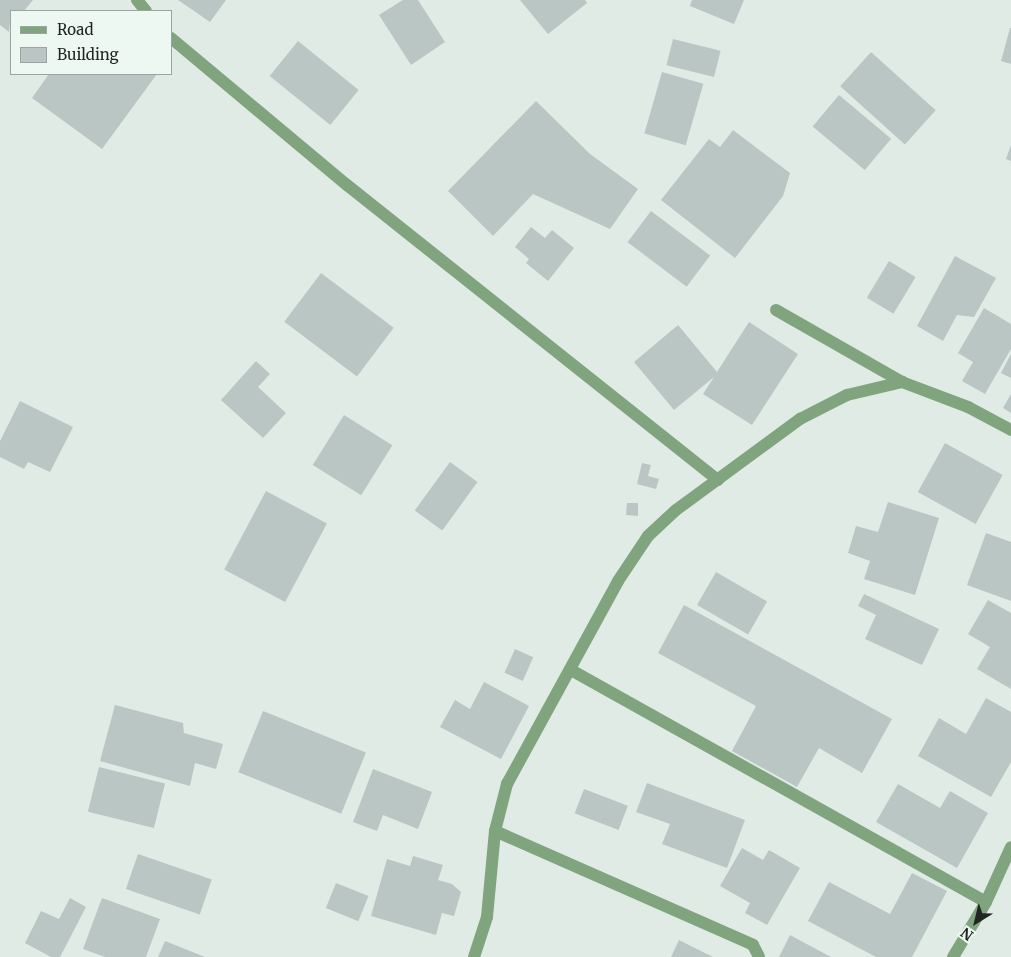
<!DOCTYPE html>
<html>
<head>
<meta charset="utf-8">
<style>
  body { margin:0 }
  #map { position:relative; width:1011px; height:957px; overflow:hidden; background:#e0ebe5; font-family:Merriweather,serif }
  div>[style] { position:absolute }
  .building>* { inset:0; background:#b9c6c3; transform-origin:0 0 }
  .minor>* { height:12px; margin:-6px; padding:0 6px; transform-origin:6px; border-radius:6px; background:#7fa47e }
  span { translate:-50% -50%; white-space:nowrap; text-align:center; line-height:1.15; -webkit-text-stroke:4.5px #edf8f3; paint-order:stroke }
  .legend { position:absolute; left:10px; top:10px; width:162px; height:65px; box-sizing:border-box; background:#edf8f3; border:1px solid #9ba4a0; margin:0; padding:6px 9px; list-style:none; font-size:15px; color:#212523 }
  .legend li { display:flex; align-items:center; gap:10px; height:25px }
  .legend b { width:25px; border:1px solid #9ba4a0 }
  .north { position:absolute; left:951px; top:897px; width:50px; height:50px; -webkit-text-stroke:4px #edf8f3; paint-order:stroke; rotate:216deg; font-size:14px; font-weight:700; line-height:20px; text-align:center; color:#212523 }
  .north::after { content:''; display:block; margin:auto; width:18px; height:22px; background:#212523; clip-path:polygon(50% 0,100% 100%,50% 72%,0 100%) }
</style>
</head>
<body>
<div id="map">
  <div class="building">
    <div style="clip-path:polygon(0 0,33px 0,24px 11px,11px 11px,9px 32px,0 25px)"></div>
    <div style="clip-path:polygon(178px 0,226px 0,210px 22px)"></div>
    <div style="clip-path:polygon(403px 0,418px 0,445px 42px,411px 65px,379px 15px)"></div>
    <div style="clip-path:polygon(520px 0,585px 0,587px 3px,548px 34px)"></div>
    <div style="clip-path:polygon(692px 0,744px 0,734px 24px,690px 6px)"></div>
    <div style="clip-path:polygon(1010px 28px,1011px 28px,1011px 64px,1001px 61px)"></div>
    <div style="left:673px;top:39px;width:49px;height:27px;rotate:14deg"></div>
    <div style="left:298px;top:41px;width:78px;height:45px;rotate:39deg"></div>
    <div style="left:871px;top:52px;width:87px;height:46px;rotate:42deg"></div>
    <div style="left:662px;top:72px;width:43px;height:64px;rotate:16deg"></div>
    <div style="clip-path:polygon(49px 74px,157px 74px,102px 149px,32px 98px)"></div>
    <div style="left:839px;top:95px;width:68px;height:41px;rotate:40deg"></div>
    <div style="clip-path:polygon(536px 101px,590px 154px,638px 189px,610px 229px,533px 194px,493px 236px,448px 191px)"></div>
    <div style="clip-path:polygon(733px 130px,790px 173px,783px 196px,735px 258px,661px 200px,709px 139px,720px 147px)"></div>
    <div style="clip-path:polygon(1011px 145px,1011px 161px,1006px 159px)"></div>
    <div style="left:651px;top:211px;width:74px;height:39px;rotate:37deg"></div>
    <div style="clip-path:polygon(531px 227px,545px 238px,552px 230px,574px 248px,548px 281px,526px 263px,529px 259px,515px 247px)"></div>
    <div style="clip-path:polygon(955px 256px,996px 278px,974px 317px,957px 315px,943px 341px,917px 326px)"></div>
    <div style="left:889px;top:261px;width:31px;height:43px;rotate:31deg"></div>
    <div style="left:321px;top:273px;width:91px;height:61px;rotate:37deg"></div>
    <div style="clip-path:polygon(984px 308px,1011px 324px,1011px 349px,985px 394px,962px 381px,973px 362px,958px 353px)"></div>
    <div style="clip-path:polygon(749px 322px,798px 354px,752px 425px,703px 394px,714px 377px,674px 410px,634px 362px,678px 325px,717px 372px)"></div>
    <div style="clip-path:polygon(1011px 354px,1011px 378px,1001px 373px)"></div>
    <div style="clip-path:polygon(256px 361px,270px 374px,258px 387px,286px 413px,263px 438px,221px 400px)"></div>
    <div style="clip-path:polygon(1011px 394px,1011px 413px,1003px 408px)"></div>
    <div style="clip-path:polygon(20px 401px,73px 427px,50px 472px,28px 462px,24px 469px,0 457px,0 441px)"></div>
    <div style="left:344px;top:415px;width:57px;height:59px;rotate:32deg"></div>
    <div style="left:945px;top:443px;width:66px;height:56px;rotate:29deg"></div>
    <div style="left:450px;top:462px;width:34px;height:60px;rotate:36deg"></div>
    <div style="clip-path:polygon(642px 463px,651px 465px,648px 476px,659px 479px,656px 489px,637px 484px)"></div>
    <div style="left:266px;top:491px;width:69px;height:89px;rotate:28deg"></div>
    <div style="clip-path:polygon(888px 502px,939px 518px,915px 595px,864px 579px,870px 561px,848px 553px,856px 526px,878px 532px)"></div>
    <div style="clip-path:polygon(627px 503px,638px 503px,638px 516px,626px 515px)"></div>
    <div style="clip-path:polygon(986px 533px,1011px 542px,1011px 601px,967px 585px)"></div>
    <div style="left:716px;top:572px;width:59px;height:38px;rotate:30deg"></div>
    <div style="clip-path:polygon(864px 594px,939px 629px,922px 665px,865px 639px,876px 615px,858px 606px)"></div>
    <div style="clip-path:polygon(988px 600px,1011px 613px,1011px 689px,977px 669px,990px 647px,968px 634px)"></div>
    <div style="clip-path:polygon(684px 605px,892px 719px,862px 773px,819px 748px,797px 787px,732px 751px,756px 706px,658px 653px)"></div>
    <div style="left:515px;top:649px;width:20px;height:26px;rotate:24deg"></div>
    <div style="clip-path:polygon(484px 682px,529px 706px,501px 759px,440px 727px,455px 700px,470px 709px)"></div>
    <div style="clip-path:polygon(986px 698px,1011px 712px,1011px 762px,991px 797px,918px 756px,939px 718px,966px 734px)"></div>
    <div style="clip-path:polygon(115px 705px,183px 723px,184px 733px,223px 744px,216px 769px,195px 763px,190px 786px,100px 761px)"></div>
    <div style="left:263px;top:711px;width:111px;height:66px;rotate:22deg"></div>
    <div style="left:99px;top:767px;width:68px;height:46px;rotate:14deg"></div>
    <div style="clip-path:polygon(373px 769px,432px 792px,418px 829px,383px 815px,377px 831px,353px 822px)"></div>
    <div style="clip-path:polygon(647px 783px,745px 820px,727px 868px,662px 844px,670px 824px,636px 812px)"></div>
    <div style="clip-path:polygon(898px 784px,940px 808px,950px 791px,988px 813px,957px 868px,876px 822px)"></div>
    <div style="left:584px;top:789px;width:47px;height:26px;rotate:21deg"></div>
    <div style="clip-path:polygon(742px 848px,763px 860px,769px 850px,800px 868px,767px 925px,745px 913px,750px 903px,720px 886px)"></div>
    <div style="left:138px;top:854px;width:78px;height:37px;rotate:19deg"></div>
    <div style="clip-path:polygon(413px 856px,443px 865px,438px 880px,452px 884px,461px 892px,454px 916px,442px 913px,436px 935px,371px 916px,387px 859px,410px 866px)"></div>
    <div style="clip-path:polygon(912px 873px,947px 891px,912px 957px,876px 957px,808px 921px,829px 882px,890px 914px)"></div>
    <div style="left:336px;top:883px;width:35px;height:27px;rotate:22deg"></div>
    <div style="clip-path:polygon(70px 898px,86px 907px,60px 957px,51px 957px,25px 943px,41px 911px,59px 919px)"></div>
    <div style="clip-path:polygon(102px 898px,160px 919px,146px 957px,105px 957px,83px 949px)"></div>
    <div style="clip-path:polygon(790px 935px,831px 957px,779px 957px)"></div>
    <div style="clip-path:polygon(679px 940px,713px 957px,671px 957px)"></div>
    <div style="clip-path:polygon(165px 941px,205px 957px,158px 957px)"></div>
  </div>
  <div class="minor">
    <div style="left:137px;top:0;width:14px;rotate:51deg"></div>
    <div style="left:171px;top:38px;width:229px;rotate:39.9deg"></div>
    <div style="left:347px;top:185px;width:474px;rotate:38.5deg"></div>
    <div style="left:776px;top:310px;width:145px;rotate:29.7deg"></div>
    <div style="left:902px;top:382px;width:71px;rotate:20.7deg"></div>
    <div style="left:968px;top:407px;width:49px;rotate:28.1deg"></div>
    <div style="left:571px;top:670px;width:475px;rotate:29.2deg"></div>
    <div style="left:495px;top:831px;width:282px;rotate:23.8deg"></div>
    <div style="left:753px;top:945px;width:13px;rotate:63deg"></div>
    <div style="left:474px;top:957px;width:42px;rotate:-72deg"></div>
    <div style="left:487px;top:917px;width:86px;rotate:-84.7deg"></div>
    <div style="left:495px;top:831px;width:49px;rotate:-75.7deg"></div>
    <div style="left:507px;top:784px;width:231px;rotate:-61.3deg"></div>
    <div style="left:618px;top:581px;width:54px;rotate:-56.3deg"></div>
    <div style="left:648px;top:536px;width:38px;rotate:-43deg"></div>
    <div style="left:676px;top:510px;width:154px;rotate:-36.3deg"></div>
    <div style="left:800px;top:419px;width:53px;rotate:-27.1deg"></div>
    <div style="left:847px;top:395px;width:57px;rotate:-13.3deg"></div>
    <div style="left:953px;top:957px;width:64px;rotate:-59deg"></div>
    <div style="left:986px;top:902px;width:60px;rotate:-65.6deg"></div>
  </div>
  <ul class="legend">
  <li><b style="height:6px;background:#7fa47e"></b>Road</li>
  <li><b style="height:14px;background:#b9c6c3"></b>Building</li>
  </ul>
  <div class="north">N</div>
</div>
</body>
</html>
